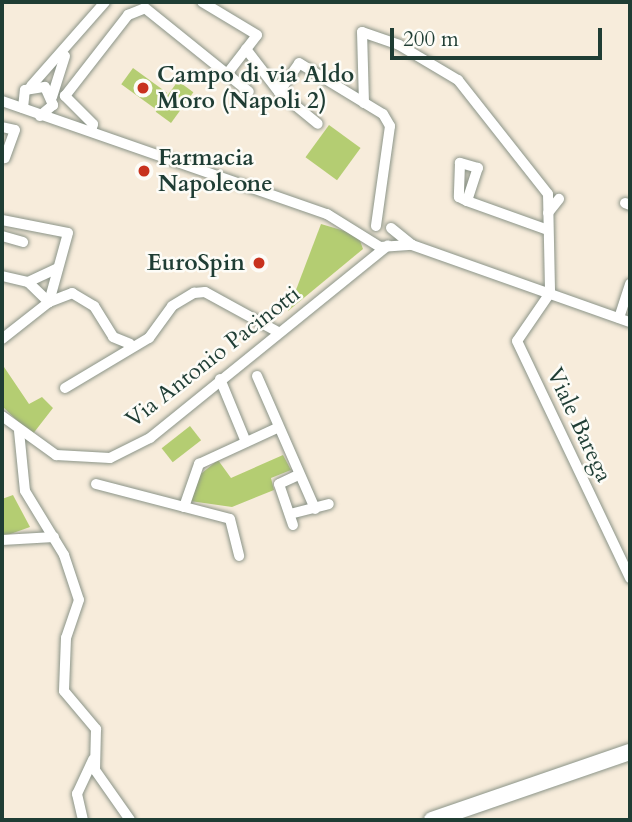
<!DOCTYPE html>
<html>
<head>
<meta charset="utf-8">
<style>
  body { margin:0 }
  #map { position:relative; width:632px; height:822px; overflow:hidden; background:#f7ecdb; font-family:Cardo,serif }
  div>[style] { position:absolute }
  .green>* { inset:0; background:#b4cd72; transform-origin:0 0 }
  .roads { filter:drop-shadow(0 0 2px #8b9488) drop-shadow(0 0 2px #8b9488) }
  .minor>* { height:10px; margin:-5px; padding:0 5px; transform-origin:5px; border-radius:5px; background:#fff }
  .highway>* { height:16px; margin:-8px; padding:0 8px; transform-origin:8px; border-radius:8px; background:#fff }
  .dots>* { width:19px; height:19px; translate:-50% -50%; box-sizing:border-box; border:4px solid #fdfcf7; border-radius:50% }
  span { translate:-50% -50%; white-space:nowrap; text-align:center; line-height:1.15; -webkit-text-stroke:5px #fdfcf7; paint-order:stroke }
  .poi-label { font-size:23px; color:#1f3d34; font-weight:700 }
  .left { translate:0 -50%; text-align:left }
  .right { translate:-100% -50%; text-align:right }
  .street-label { font-size:23px; color:#1f3d34 }
  .frame { position:absolute; inset:0; border:4px solid #1f3d34; pointer-events:none }
  .scale { position:absolute; left:390px; top:28px; width:212px; height:32px; box-sizing:border-box; border:4px solid #1f3d34; border-top:0; padding-left:9px; font-size:21px; line-height:24px; white-space:nowrap; color:#1f3d34; -webkit-text-stroke:5px #fdfcf7; paint-order:stroke }
</style>
</head>
<body>
<div id="map">
  <div class="green">
    <div style="left:133px;top:68px;width:42px;height:20px;rotate:36deg"></div>
    <div style="left:178px;top:81px;width:19px;height:38px;rotate:36deg"></div>
    <div style="left:329px;top:125px;width:39px;height:40px;rotate:36deg"></div>
    <div style="clip-path:polygon(321px 224px,358px 235px,363px 249px,288px 311px)"></div>
    <div style="clip-path:polygon(2px 364px,29px 404px,42px 397px,53px 408px,32px 435px,2px 406px)"></div>
    <div style="left:190px;top:426px;width:18px;height:36px;rotate:52deg"></div>
    <div style="clip-path:polygon(283px 455px,291px 470px,271px 478px,274px 490px,232px 507px,190px 501px,197px 477px,218px 460px,231px 478px)"></div>
    <div style="clip-path:polygon(13px 495px,30px 527px,2px 537px,2px 499px)"></div>
  </div>
  <div class="roads">
    <div class="minor">
      <div style="left:246px;top:49px;width:54px;rotate:52.5deg"></div>
      <div style="left:279px;top:92px;width:35px;rotate:-55deg"></div>
      <div style="left:299px;top:63px;width:98px;rotate:31.3deg"></div>
      <div style="left:383px;top:114px;width:14px;rotate:60deg"></div>
      <div style="left:390px;top:126px;width:101px;rotate:98deg"></div>
      <div style="left:227px;top:74px;width:28px;rotate:39deg"></div>
      <div style="left:31px;top:86px;width:112px;rotate:-48.6deg"></div>
      <div style="left:279px;top:92px;width:50px;rotate:39.4deg"></div>
      <div style="left:52px;top:97px;width:43px;rotate:-72.4deg"></div>
      <div style="left:2px;top:101px;width:344px;rotate:19.2deg"></div>
      <div style="left:327px;top:214px;width:62px;rotate:31.9deg"></div>
      <div style="left:380px;top:247px;width:32px;rotate:-4deg"></div>
      <div style="left:364px;top:103px;width:71px;rotate:-91.6deg"></div>
      <div style="left:362px;top:32px;width:39px;rotate:19deg"></div>
      <div style="left:399px;top:45px;width:69px;rotate:30.7deg"></div>
      <div style="left:458px;top:80px;width:145px;rotate:51.7deg"></div>
      <div style="left:548px;top:194px;width:99px;rotate:88.8deg"></div>
      <div style="left:23px;top:108px;width:18px;rotate:-84deg"></div>
      <div style="left:25px;top:90px;width:20px;rotate:-9deg"></div>
      <div style="left:45px;top:87px;width:20px;rotate:66deg"></div>
      <div style="left:53px;top:105px;width:17px;rotate:140deg"></div>
      <div style="left:2px;top:127px;width:13px;rotate:13deg"></div>
      <div style="left:15px;top:130px;width:30px;rotate:110deg"></div>
      <div style="left:91px;top:131px;width:7px;rotate:-74deg"></div>
      <div style="left:93px;top:124px;width:40px;rotate:-135deg"></div>
      <div style="left:65px;top:96px;width:103px;rotate:-52.1deg"></div>
      <div style="left:128px;top:15px;width:18px;rotate:-22deg"></div>
      <div style="left:145px;top:8px;width:105px;rotate:38.8deg"></div>
      <div style="left:227px;top:74px;width:49px;rotate:-52.4deg"></div>
      <div style="left:257px;top:35px;width:64px;rotate:-149deg"></div>
      <div style="left:467px;top:201px;width:35px;rotate:-72deg"></div>
      <div style="left:478px;top:168px;width:19px;rotate:-164deg"></div>
      <div style="left:460px;top:163px;width:34px;rotate:92deg"></div>
      <div style="left:459px;top:197px;width:9px;rotate:27deg"></div>
      <div style="left:467px;top:201px;width:86px;rotate:19.7deg"></div>
      <div style="left:625px;top:203px;width:5px;rotate:22deg"></div>
      <div style="left:548px;top:213px;width:18px;rotate:-52deg"></div>
      <div style="left:2px;top:220px;width:67px;rotate:11.1deg"></div>
      <div style="left:68px;top:233px;width:72px;rotate:105.4deg"></div>
      <div style="left:391px;top:228px;width:27px;rotate:39deg"></div>
      <div style="left:412px;top:245px;width:231px;rotate:19.5deg"></div>
      <div style="left:2px;top:236px;width:22px;rotate:16deg"></div>
      <div style="left:2px;top:276px;width:27px;rotate:13deg"></div>
      <div style="left:28px;top:282px;width:29px;rotate:44deg"></div>
      <div style="left:28px;top:282px;width:33px;rotate:-25deg"></div>
      <div style="left:550px;top:293px;width:58px;rotate:124.5deg"></div>
      <div style="left:517px;top:341px;width:263px;rotate:64.5deg"></div>
      <div style="left:619px;top:318px;width:36px;rotate:-72deg"></div>
      <div style="left:2px;top:339px;width:60px;rotate:-38.2deg"></div>
      <div style="left:49px;top:302px;width:25px;rotate:-21deg"></div>
      <div style="left:72px;top:293px;width:26px;rotate:31deg"></div>
      <div style="left:94px;top:306px;width:36px;rotate:58deg"></div>
      <div style="left:113px;top:337px;width:18px;rotate:22deg"></div>
      <div style="left:257px;top:376px;width:145px;rotate:66.4deg"></div>
      <div style="left:220px;top:379px;width:68px;rotate:67.6deg"></div>
      <div style="left:65px;top:388px;width:98px;rotate:-30.8deg"></div>
      <div style="left:149px;top:338px;width:39px;rotate:-54deg"></div>
      <div style="left:172px;top:306px;width:26px;rotate:-31deg"></div>
      <div style="left:194px;top:293px;width:11px;rotate:-5deg"></div>
      <div style="left:205px;top:292px;width:83px;rotate:28.7deg"></div>
      <div style="left:2px;top:416px;width:67px;rotate:35.8deg"></div>
      <div style="left:56px;top:455px;width:54px;rotate:3.2deg"></div>
      <div style="left:110px;top:458px;width:45px;rotate:-26.6deg"></div>
      <div style="left:150px;top:438px;width:306px;rotate:-39deg"></div>
      <div style="left:19px;top:431px;width:60px;rotate:84.3deg"></div>
      <div style="left:25px;top:491px;width:75px;rotate:58.6deg"></div>
      <div style="left:64px;top:555px;width:47px;rotate:71.6deg"></div>
      <div style="left:79px;top:600px;width:40px;rotate:108.9deg"></div>
      <div style="left:66px;top:638px;width:53px;rotate:92.2deg"></div>
      <div style="left:64px;top:691px;width:50px;rotate:49.9deg"></div>
      <div style="left:96px;top:729px;width:41px;rotate:91.4deg"></div>
      <div style="left:95px;top:770px;width:61px;rotate:55deg"></div>
      <div style="left:96px;top:484px;width:138px;rotate:14.6deg"></div>
      <div style="left:230px;top:519px;width:38px;rotate:76deg"></div>
      <div style="left:184px;top:507px;width:46px;rotate:-70.8deg"></div>
      <div style="left:199px;top:464px;width:86px;rotate:-24.8deg"></div>
      <div style="left:290px;top:514px;width:40px;rotate:-14.4deg"></div>
      <div style="left:293px;top:525px;width:43px;rotate:-108.9deg"></div>
      <div style="left:279px;top:484px;width:21px;rotate:-25deg"></div>
      <div style="left:2px;top:540px;width:52px;rotate:-3.3deg"></div>
      <div style="left:83px;top:820px;width:27px;rotate:-103deg"></div>
      <div style="left:77px;top:794px;width:38px;rotate:-65deg"></div>
    </div>
    <div class="highway">
      <div style="left:432px;top:820px;width:209px;rotate:-19deg"></div>
    </div>
  </div>
  <div class="dots">
    <div style="left:143px;top:88px;background:#c8321e"></div>
    <div style="left:144px;top:171px;background:#c8321e"></div>
    <div style="left:259px;top:263px;background:#c8321e"></div>
  </div>
  <div class="poi-label">
    <span class="left" style="left:157px;top:88px">Campo di via Aldo<br>Moro (Napoli 2)</span>
    <span class="left" style="left:158px;top:171px">Farmacia<br>Napoleone</span>
    <span class="right" style="left:245px;top:263px">EuroSpin</span>
  </div>
  <div class="street-label">
    <span style="left:213px;top:357px;rotate:-38deg">Via Antonio Pacinotti</span>
    <span style="left:579px;top:425px;rotate:65deg">Viale Barega</span>
  </div>
  <div class="frame"></div>
  <div class="scale">200 m</div>
</div>
</body>
</html>
